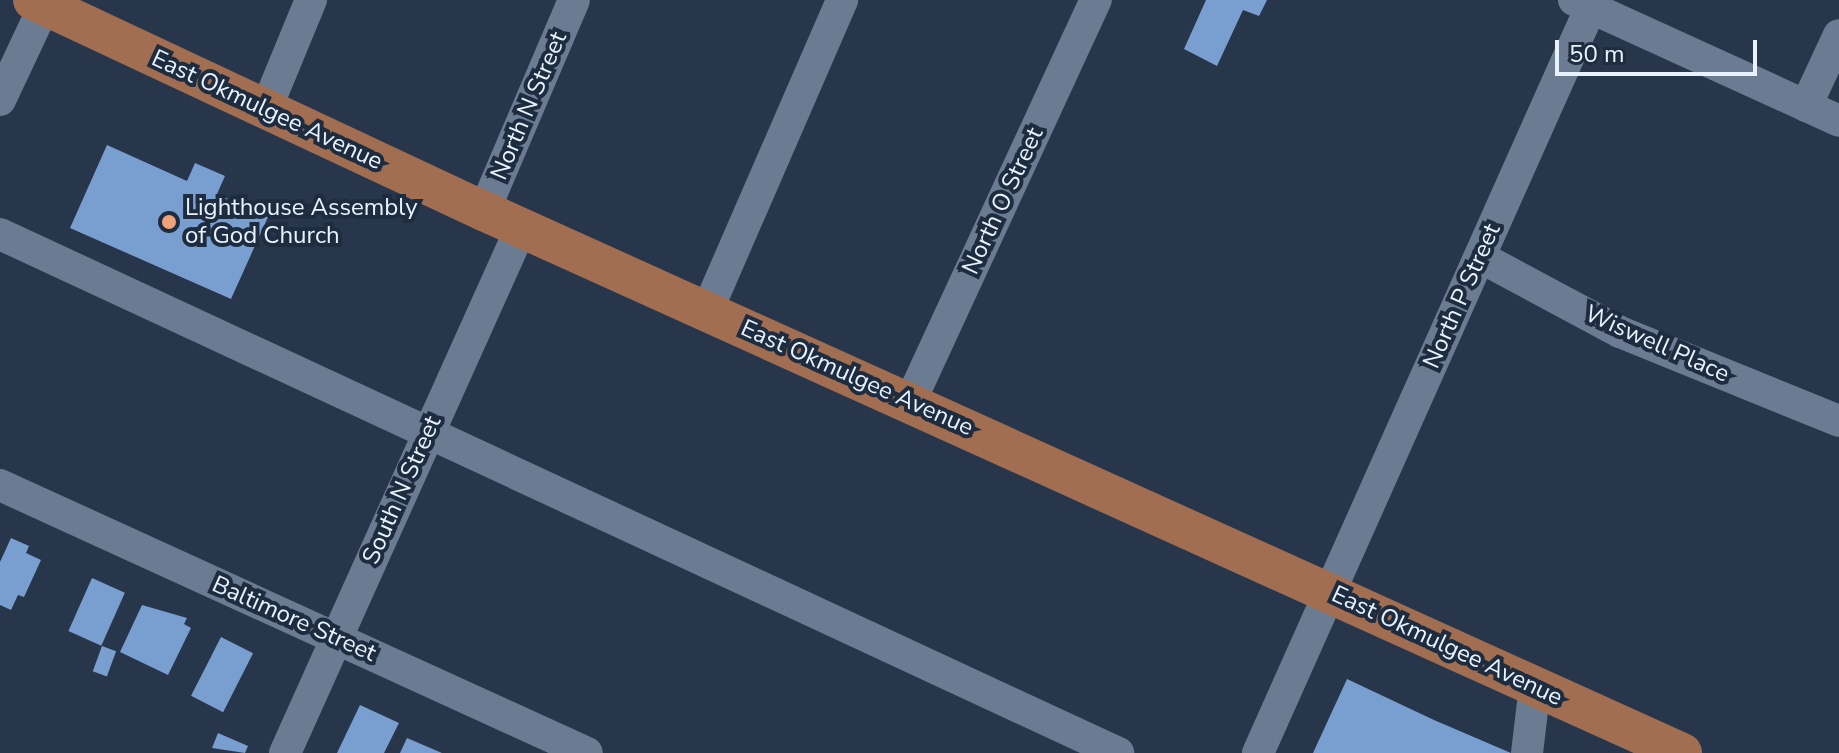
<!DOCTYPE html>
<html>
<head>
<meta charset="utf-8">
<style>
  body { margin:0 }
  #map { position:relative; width:1839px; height:753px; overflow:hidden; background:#28364b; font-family:"Nunito Sans",sans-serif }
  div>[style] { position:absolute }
  .building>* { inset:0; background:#799ed0; transform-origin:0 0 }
  .minor>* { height:32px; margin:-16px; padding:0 16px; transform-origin:16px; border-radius:16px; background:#6a7b92 }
  .major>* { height:40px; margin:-20px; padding:0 20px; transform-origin:20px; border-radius:20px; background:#a26e52 }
  .dots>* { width:22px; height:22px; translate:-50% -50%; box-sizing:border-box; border:4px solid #1e2c40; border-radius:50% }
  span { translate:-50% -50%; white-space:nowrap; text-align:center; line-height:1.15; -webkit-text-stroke:8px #1e2c40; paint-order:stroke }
  .street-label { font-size:24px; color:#e8f2ff }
  .poi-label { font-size:24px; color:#e8f2ff }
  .left { translate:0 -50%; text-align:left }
  .scale { position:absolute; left:1555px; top:40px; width:202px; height:36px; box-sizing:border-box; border:4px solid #e8f2ff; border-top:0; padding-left:10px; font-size:24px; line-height:28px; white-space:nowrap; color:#e8f2ff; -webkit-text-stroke:6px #1e2c40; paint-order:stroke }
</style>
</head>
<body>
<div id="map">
  <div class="building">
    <div style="clip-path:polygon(1206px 0,1267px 0,1259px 16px,1243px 10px,1217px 66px,1184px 49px)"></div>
    <div style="clip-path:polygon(107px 145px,187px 181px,195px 163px,225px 176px,217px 194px,268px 217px,231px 299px,70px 228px)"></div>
    <div style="clip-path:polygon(11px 538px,29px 546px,26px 553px,41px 560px,24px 597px,18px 595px,11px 610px,0 605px,0 562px)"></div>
    <div style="left:92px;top:578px;width:36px;height:58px;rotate:24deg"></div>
    <div style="clip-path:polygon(142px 605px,187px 618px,184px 624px,191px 628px,168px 675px,120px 652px)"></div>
    <div style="left:221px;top:637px;width:36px;height:66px;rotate:27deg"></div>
    <div style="left:102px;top:646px;width:15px;height:27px;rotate:20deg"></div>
    <div style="clip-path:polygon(1347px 679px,1434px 720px,1511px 753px,1313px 753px)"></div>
    <div style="clip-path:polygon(360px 705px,399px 723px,384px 753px,337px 753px)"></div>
    <div style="clip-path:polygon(218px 733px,248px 746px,245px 753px,212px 748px)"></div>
    <div style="clip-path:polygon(407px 738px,442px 753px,400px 753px)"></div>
  </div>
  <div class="minor">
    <div style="left:1574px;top:0;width:291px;rotate:24.5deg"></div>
    <div style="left:0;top:100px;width:110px;rotate:-64.8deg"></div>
    <div style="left:1806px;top:106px;width:78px;rotate:-65.1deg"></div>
    <div style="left:266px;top:109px;width:118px;rotate:-67.6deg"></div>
    <div style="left:484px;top:211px;width:229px;rotate:-66.9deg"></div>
    <div style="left:0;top:234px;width:1233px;rotate:24.9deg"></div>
    <div style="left:1480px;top:257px;width:159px;rotate:28.2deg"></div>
    <div style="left:1620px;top:332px;width:236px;rotate:22.1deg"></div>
    <div style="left:707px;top:311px;width:339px;rotate:-66.5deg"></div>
    <div style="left:910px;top:402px;width:443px;rotate:-65.2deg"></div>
    <div style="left:0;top:485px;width:645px;rotate:24.54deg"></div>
    <div style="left:285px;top:753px;width:576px;rotate:-65.79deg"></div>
    <div style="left:1258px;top:753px;width:825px;rotate:-65.95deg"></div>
    <div style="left:1527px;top:753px;width:67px;rotate:-83.2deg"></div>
  </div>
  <div class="major">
    <div style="left:33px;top:0;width:498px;rotate:25.1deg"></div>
    <div style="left:484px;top:211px;width:1315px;rotate:24.34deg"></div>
  </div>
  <div class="dots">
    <div style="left:169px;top:222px;background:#f0a278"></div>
  </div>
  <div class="street-label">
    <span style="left:529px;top:106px;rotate:-67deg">North N Street</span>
    <span style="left:267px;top:110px;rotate:25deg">East Okmulgee Avenue</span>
    <span style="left:1003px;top:201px;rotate:-65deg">North O Street</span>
    <span style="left:1462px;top:296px;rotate:-66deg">North P Street</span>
    <span style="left:1657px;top:344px;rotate:24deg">Wiswell Place</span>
    <span style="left:857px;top:378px;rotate:24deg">East Okmulgee Avenue</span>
    <span style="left:402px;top:490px;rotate:-66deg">South N Street</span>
    <span style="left:294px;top:619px;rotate:24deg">Baltimore Street</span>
    <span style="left:1447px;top:646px;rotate:25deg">East Okmulgee Avenue</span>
  </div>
  <div class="poi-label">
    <span class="left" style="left:185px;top:222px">Lighthouse Assembly<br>of God Church</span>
  </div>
  <div class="scale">50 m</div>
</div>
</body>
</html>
